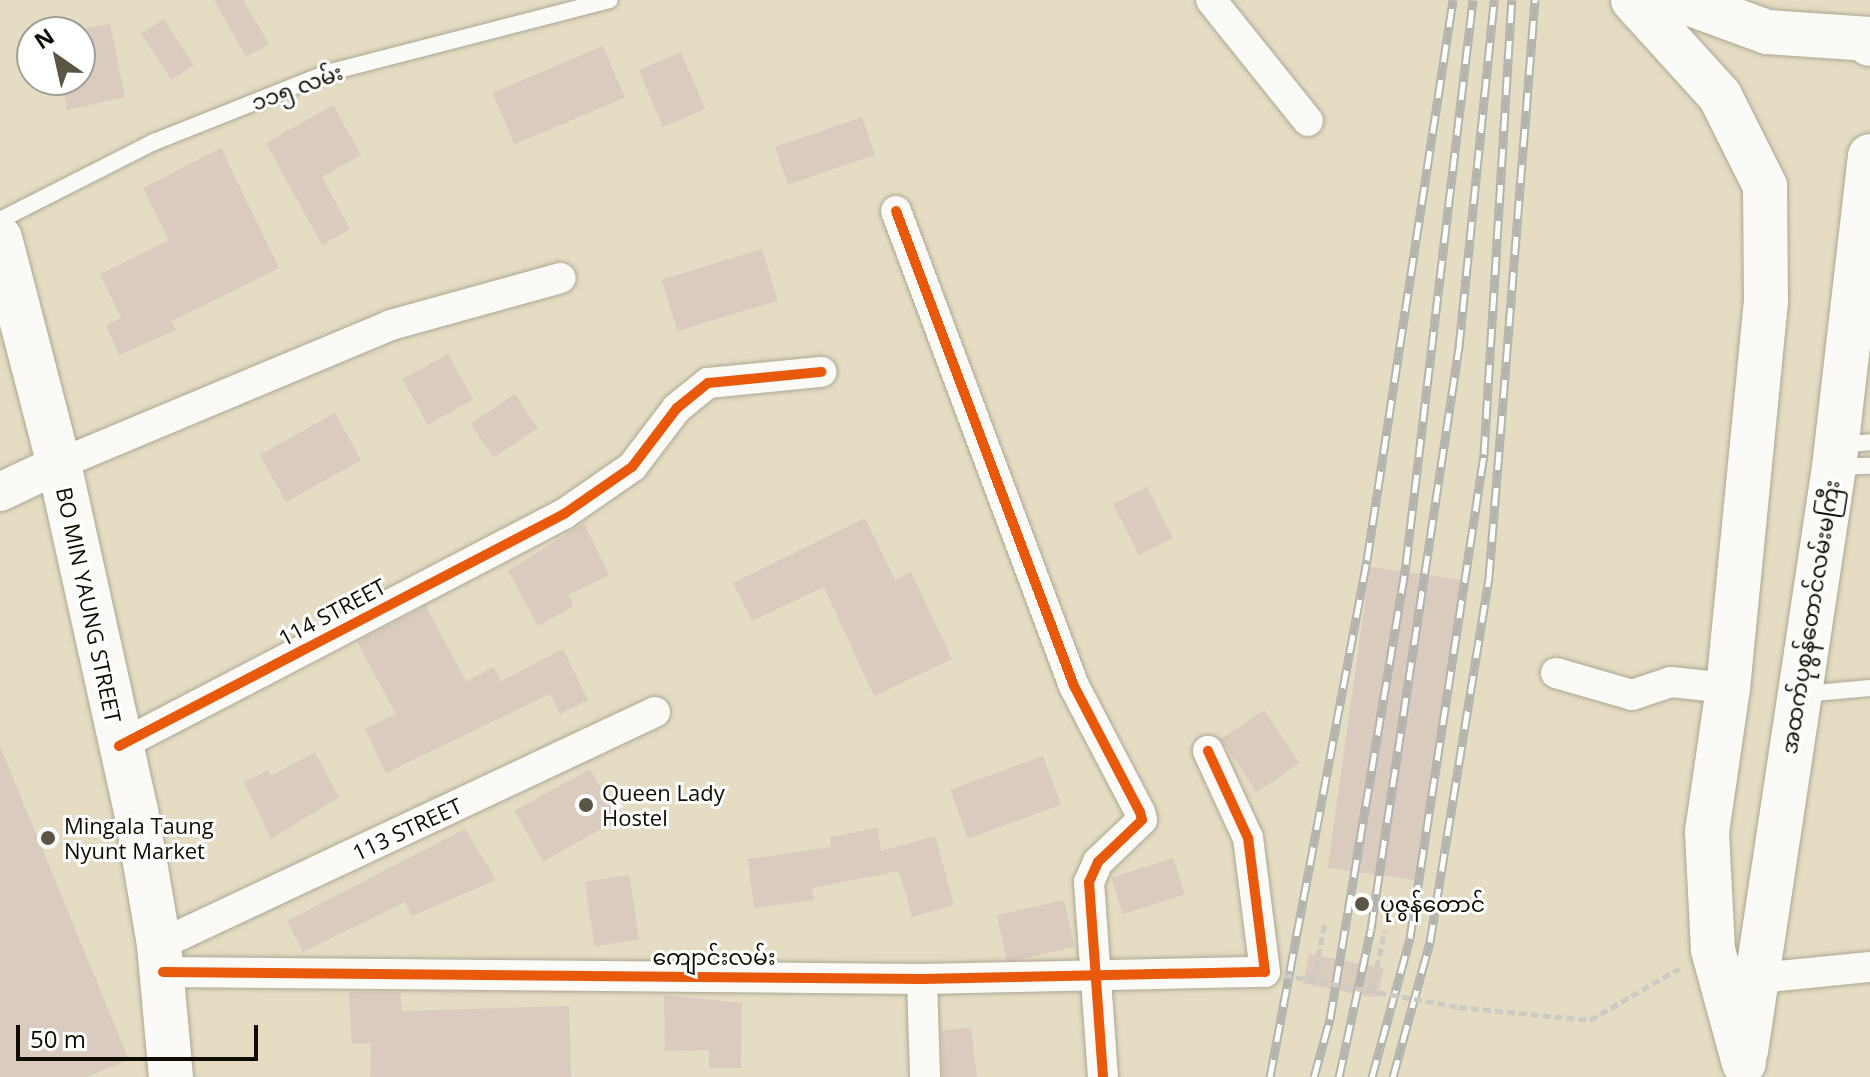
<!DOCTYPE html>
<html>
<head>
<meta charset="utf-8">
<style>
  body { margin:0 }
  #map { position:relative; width:1870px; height:1077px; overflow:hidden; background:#e5ddc3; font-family:"Open Sans","Noto Sans Myanmar",sans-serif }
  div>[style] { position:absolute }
  .building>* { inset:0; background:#d9cbbe; transform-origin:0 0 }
  .path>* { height:5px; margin-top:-2.5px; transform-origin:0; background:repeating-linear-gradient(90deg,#cccac2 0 8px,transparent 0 12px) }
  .roads { filter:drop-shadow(0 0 2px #aca793) drop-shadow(0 0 2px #aca793) }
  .service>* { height:16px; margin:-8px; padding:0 8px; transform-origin:8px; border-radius:8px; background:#fbfaf6 }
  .minor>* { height:30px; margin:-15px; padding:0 15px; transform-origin:15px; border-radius:15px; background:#fbfaf6 }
  .tertiary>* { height:38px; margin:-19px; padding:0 19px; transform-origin:19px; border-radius:19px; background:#fbfaf6 }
  .secondary>* { height:44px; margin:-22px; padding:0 22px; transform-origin:22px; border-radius:22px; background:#fbfaf6 }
  .primary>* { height:44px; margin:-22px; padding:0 22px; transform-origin:22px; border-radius:22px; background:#fbfaf6 }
  .rail>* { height:9px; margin-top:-4.5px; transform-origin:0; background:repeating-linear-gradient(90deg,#fff 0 18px,#b5b3ad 0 36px); box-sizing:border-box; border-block:2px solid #b5b3ad }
  .path-bridge>* { height:5px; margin-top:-2.5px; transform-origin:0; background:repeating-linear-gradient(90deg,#cccac2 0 8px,transparent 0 12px) }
  .cycleway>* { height:10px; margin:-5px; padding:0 5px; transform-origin:5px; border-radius:5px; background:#e8590c }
  .dots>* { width:22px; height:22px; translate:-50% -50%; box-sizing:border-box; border:4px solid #fff; border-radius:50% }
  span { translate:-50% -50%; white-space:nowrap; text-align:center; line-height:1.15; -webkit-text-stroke:6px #fff; paint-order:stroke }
  .street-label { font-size:22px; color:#110c00 }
  .poi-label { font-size:22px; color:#110c00 }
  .left { translate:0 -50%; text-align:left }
  .north { position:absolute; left:16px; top:16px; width:80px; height:80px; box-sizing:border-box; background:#fff; border:2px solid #a09e99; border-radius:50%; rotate:326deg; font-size:22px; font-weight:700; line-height:32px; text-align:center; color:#110c00 }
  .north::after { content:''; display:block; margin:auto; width:28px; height:36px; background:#5b5544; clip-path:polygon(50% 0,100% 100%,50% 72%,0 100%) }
  .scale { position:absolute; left:16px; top:1025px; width:242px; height:36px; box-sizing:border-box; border:4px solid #110c00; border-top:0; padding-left:10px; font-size:24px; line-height:28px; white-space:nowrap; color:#110c00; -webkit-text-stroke:6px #fff; paint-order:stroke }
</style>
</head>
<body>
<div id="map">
  <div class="building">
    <div style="clip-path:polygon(214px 0,243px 0,269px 44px,246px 57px)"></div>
    <div style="left:164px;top:19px;width:55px;height:27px;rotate:57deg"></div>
    <div style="clip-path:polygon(110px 24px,125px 97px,67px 110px,61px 80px,80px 80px,80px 32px,64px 32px)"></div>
    <div style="left:603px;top:46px;width:56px;height:120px;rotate:67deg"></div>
    <div style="left:681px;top:52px;width:62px;height:46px;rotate:67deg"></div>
    <div style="clip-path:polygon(333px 105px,361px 155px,322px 177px,350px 229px,322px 245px,266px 143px)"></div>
    <div style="left:862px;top:117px;width:40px;height:92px;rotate:71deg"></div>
    <div style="clip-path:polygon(221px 148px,279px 268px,172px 321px,176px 330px,119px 355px,106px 325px,121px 318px,100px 274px,169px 240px,143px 188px)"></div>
    <div style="left:762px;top:249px;width:54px;height:105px;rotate:73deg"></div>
    <div style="left:448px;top:354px;width:52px;height:52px;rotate:61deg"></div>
    <div style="left:515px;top:394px;width:41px;height:53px;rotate:56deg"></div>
    <div style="left:335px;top:413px;width:54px;height:86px;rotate:61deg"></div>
    <div style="left:1147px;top:487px;width:57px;height:38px;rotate:63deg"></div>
    <div style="clip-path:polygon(865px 518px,895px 580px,911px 572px,952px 659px,874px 696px,824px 587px,752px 621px,733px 583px)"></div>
    <div style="clip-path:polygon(584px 523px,609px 575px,568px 595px,574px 606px,538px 626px,508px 571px)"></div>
    <div style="left:1370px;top:567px;width:92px;height:304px;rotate:8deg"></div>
    <div style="clip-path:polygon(426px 606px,466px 681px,494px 667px,501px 681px,563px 649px,588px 700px,560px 714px,550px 694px,386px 773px,365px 729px,396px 714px,357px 642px)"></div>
    <div style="left:1264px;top:710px;width:64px;height:52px;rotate:56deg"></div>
    <div style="clip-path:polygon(0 746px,129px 1060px,86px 1077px,0 1077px)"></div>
    <div style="clip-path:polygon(315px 752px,339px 797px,271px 839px,244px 782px,268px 770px,271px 776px)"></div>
    <div style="left:1043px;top:756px;width:52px;height:99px;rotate:70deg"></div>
    <div style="left:590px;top:769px;width:58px;height:86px;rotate:61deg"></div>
    <div style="clip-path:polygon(877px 828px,881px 851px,935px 836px,954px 905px,912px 917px,899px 871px,812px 888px,814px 900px,754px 908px,748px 859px,831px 847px,830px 837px)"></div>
    <div style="clip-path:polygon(465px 829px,496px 880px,412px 916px,405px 902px,303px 952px,287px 921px)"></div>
    <div style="left:1173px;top:858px;width:38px;height:65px;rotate:72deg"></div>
    <div style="left:629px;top:875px;width:65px;height:45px;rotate:81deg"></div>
    <div style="left:1064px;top:900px;width:48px;height:69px;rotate:77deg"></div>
    <div style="left:1309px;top:954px;width:76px;height:30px;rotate:11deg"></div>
    <div style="clip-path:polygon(349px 992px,400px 992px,402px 1011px,569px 1006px,571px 1077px,370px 1077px,371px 1043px,352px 1044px)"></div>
    <div style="clip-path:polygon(664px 995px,742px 1003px,741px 1068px,709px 1068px,709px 1050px,665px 1051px)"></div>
    <div style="clip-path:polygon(971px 1027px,977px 1077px,943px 1077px,942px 1031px)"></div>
  </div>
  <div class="path">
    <div style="left:1314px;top:980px;width:60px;rotate:-79.4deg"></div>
    <div style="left:1372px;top:991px;width:62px;rotate:-78deg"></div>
    <div style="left:1459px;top:1007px;width:132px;rotate:5.7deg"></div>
    <div style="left:1590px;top:1020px;width:104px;rotate:-30deg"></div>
  </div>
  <div class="roads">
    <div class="service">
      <div style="left:0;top:220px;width:173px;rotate:-26.9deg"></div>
      <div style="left:154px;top:142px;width:186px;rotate:-21.7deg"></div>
      <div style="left:327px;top:73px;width:292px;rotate:-14.5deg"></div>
      <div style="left:1838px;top:445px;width:32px;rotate:-5deg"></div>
      <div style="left:1836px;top:467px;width:34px;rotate:-2deg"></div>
      <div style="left:1804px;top:694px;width:66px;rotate:-5.2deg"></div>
    </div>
    <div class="minor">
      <div style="left:1211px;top:0;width:155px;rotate:51.3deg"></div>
      <div style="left:896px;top:211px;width:507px;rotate:69.46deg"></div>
      <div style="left:1074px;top:686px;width:142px;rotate:62.4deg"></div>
      <div style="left:1140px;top:812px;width:8px;rotate:76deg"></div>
      <div style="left:1142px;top:820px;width:61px;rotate:136.3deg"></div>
      <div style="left:1098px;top:862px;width:22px;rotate:114deg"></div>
      <div style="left:1089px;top:882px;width:196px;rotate:85.9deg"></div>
      <div style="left:59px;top:464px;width:360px;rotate:-22.7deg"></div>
      <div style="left:391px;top:325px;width:176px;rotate:-15.5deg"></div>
      <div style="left:1556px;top:673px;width:79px;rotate:16.1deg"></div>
      <div style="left:1632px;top:695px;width:41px;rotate:-18.4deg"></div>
      <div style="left:1671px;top:682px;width:57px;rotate:6deg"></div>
      <div style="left:119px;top:746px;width:502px;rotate:-27.54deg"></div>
      <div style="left:564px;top:514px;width:83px;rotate:-34.7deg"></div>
      <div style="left:632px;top:467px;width:74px;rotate:-52.7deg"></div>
      <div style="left:677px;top:408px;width:40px;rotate:-39deg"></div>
      <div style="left:708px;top:383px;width:114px;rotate:-5.6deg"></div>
      <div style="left:159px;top:945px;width:548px;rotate:-25.16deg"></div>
      <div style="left:163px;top:972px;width:759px;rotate:0.53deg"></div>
      <div style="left:922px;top:979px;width:343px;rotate:-1.2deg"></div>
      <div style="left:1265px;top:972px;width:135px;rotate:-97.2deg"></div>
      <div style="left:1248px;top:838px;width:96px;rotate:-114.7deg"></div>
      <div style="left:1759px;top:978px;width:112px;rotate:-5.7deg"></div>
      <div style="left:922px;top:979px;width:98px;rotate:88.2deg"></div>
    </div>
    <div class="tertiary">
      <div style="left:0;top:492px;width:65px;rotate:-25.4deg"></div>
    </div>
    <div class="secondary">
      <div style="left:1680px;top:0;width:93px;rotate:20.2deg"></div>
      <div style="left:1767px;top:32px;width:103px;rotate:3.9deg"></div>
      <div style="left:0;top:238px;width:234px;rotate:75.4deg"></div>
      <div style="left:59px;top:464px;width:354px;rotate:77.5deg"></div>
      <div style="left:136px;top:810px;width:137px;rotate:80.3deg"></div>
      <div style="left:159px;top:945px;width:133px;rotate:84.8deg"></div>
    </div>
    <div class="primary">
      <div style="left:1633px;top:0;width:130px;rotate:47.8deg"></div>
      <div style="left:1720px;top:96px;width:101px;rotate:63.4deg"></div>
      <div style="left:1765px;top:186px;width:115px;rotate:89.5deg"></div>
      <div style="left:1766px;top:301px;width:389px;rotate:95.6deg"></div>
      <div style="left:1728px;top:688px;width:146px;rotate:98.3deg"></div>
      <div style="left:1707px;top:832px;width:118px;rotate:87.1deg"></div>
      <div style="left:1713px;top:950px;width:117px;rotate:74.7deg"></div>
      <div style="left:1864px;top:40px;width:7px;rotate:34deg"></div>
      <div style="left:1746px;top:1051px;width:591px;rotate:-81.43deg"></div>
      <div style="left:1834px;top:467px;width:313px;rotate:-83.4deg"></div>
    </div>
  </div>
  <div class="rail">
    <div style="left:1270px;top:1077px;width:526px;rotate:-79.37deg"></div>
    <div style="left:1367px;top:560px;width:567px;rotate:-81.27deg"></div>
    <div style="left:1314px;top:1077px;width:60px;rotate:-74.6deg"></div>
    <div style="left:1330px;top:1019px;width:461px;rotate:-80.5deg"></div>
    <div style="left:1406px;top:564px;width:568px;rotate:-83.23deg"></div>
    <div style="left:1339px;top:1077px;width:151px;rotate:-77.8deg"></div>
    <div style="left:1371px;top:929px;width:589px;rotate:-81.4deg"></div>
    <div style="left:1459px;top:347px;width:349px;rotate:-84.2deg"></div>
    <div style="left:1372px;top:1077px;width:144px;rotate:-74.7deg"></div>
    <div style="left:1410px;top:938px;width:490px;rotate:-81.3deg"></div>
    <div style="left:1484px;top:454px;width:455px;rotate:-86.5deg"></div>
    <div style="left:1393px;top:1077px;width:140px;rotate:-74.7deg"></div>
    <div style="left:1430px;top:942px;width:370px;rotate:-80.8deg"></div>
    <div style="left:1489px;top:577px;width:579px;rotate:-85.44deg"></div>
  </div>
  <div class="path-bridge">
    <div style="left:1284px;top:975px;width:178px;rotate:10.4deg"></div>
  </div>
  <div class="cycleway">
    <div style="left:896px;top:211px;width:507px;rotate:69.46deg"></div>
    <div style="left:1074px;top:686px;width:142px;rotate:62.4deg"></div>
    <div style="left:1140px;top:812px;width:8px;rotate:76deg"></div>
    <div style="left:1142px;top:820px;width:61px;rotate:136.3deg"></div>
    <div style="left:1098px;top:862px;width:22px;rotate:114deg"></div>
    <div style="left:1089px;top:882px;width:196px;rotate:85.9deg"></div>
    <div style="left:119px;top:746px;width:502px;rotate:-27.54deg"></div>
    <div style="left:564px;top:514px;width:83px;rotate:-34.7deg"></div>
    <div style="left:632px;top:467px;width:74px;rotate:-52.7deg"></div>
    <div style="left:677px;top:408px;width:40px;rotate:-39deg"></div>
    <div style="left:708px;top:383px;width:114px;rotate:-5.6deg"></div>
    <div style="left:163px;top:972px;width:759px;rotate:0.53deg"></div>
    <div style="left:922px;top:979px;width:343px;rotate:-1.2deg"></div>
    <div style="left:1265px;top:972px;width:135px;rotate:-97.2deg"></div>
    <div style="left:1248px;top:838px;width:96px;rotate:-114.7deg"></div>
  </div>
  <div class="dots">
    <div style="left:586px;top:805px;background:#5b5544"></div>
    <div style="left:48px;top:838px;background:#5b5544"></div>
    <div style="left:1362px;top:904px;background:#5b5544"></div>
  </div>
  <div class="street-label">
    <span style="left:297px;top:87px;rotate:-20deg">၁၁၅ လမ်း</span>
    <span style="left:89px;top:605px;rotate:78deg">BO MIN YAUNG STREET</span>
    <span style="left:332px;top:612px;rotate:-28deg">114 STREET</span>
    <span style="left:1810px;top:617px;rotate:-81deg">အထက်ပုစွန်တောင်လမ်းမကြီး</span>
    <span style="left:407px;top:829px;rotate:-25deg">113 STREET</span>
    <span style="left:714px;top:957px">ကျောင်းလမ်း</span>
  </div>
  <div class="poi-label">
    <span class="left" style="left:602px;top:805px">Queen Lady<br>Hostel</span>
    <span class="left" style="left:64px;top:838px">Mingala Taung<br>Nyunt Market</span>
    <span class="left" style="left:1380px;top:904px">ပုဇွန်တောင်</span>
  </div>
  <div class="north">N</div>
  <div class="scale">50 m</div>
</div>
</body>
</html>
